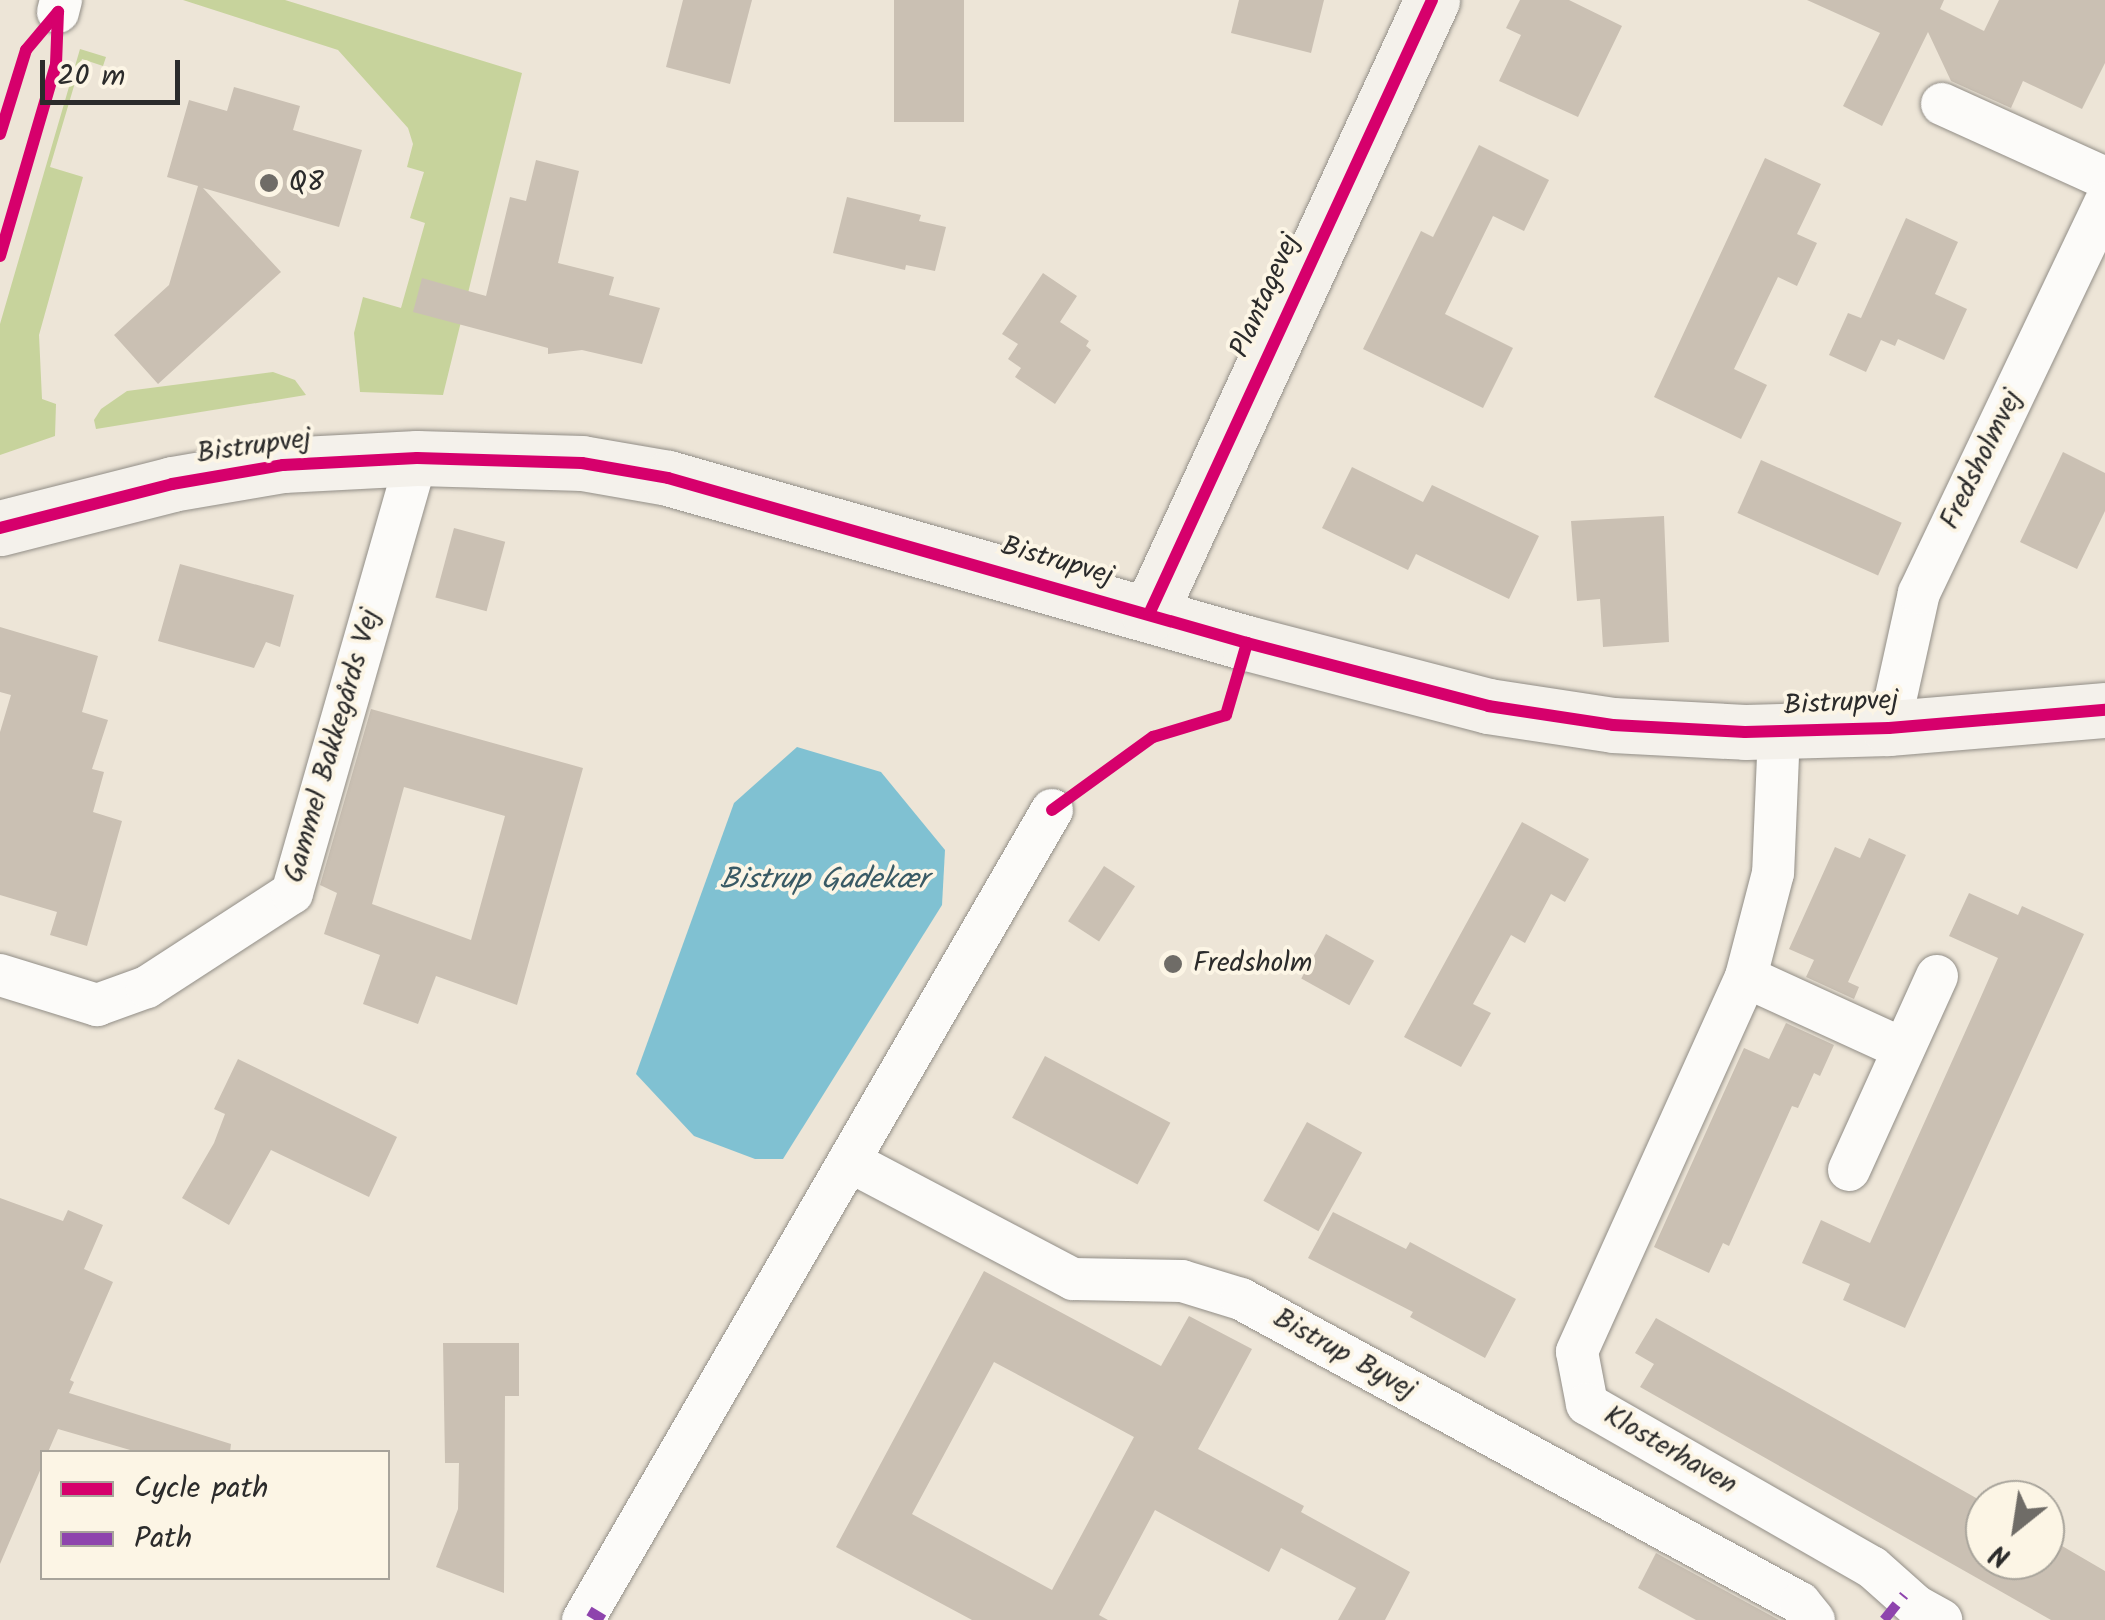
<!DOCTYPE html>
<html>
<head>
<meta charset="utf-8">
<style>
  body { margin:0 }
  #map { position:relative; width:2105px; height:1620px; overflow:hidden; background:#ede5d7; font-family:Kalam,sans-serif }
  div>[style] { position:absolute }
  .green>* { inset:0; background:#c7d39c }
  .water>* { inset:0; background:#80c1d2 }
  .building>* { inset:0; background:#cac0b3; transform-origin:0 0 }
  .roads { filter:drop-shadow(0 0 2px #928e87) drop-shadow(0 0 2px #928e87) }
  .street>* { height:42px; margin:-21px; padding:0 21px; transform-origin:21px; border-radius:21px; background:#fcfbf9 }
  .secondary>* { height:55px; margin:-27.5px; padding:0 27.5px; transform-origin:27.5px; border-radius:27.5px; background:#f4f1eb }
  .quiet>* { height:10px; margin-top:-5px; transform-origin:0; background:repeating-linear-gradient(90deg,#8e44ad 0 20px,transparent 0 30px) }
  .cycleway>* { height:12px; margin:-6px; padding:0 6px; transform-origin:6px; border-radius:6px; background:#d6006c }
  .dots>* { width:28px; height:28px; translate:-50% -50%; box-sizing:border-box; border:5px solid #fcf5e5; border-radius:50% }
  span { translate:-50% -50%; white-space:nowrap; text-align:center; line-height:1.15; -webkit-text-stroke:8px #fcf5e5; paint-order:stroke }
  .poi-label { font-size:28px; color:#2b2b2b }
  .left { translate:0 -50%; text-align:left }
  .street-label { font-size:28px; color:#2b2b2b }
  .water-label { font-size:30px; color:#395a65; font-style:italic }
  .legend { position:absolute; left:40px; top:1450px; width:350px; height:130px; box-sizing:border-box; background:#fcf5e5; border:2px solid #a8a49b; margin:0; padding:12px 18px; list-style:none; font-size:30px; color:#2b2b2b }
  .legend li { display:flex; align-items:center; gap:20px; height:50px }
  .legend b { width:50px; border:2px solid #a8a49b }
  .north { position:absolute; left:1965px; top:1480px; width:100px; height:100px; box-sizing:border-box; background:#fcf5e5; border:2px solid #a8a49b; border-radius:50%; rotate:210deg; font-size:28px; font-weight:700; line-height:40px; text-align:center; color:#2b2b2b }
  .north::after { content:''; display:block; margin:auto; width:35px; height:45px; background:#6f6c67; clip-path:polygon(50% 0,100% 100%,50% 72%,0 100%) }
  .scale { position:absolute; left:40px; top:60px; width:140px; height:45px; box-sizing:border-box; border:5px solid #2b2b2b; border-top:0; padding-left:12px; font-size:30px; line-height:35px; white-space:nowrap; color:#2b2b2b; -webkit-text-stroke:8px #fcf5e5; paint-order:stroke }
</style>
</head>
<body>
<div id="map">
  <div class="green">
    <div style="clip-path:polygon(183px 0,285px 0,522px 73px,443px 395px,360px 392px,354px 333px,363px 297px,401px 308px,425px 223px,410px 218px,424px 172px,407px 167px,413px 144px,408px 128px,338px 50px)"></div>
    <div style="clip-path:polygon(80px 49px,106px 57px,103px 66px,82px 59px,50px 167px,83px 177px,39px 335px,42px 399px,56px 404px,55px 436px,0 455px,0 324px)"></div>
    <div style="clip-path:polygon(273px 372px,295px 380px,306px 395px,96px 429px,94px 420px,101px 409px,127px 391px)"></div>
  </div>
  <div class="water">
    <div style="clip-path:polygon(797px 747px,881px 772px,945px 850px,942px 905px,783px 1159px,755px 1159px,694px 1136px,636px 1074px,734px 803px)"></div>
  </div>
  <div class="building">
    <div style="clip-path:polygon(683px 0,752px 0,730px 84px,666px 67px)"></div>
    <div style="left:894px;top:0;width:70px;height:122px"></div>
    <div style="clip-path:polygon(1239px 0,1324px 0,1311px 53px,1231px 33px)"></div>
    <div style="clip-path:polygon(1520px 0,1569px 0,1622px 26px,1578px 117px,1499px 81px,1521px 35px,1506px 28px)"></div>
    <div style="clip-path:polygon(1807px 0,1944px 0,1940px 9px,1984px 31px,1999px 0,2105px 0,2105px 63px,2082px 109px,2023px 81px,2011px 108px,1951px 81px,1928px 32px,1882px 126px,1843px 106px,1880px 33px)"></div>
    <div style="clip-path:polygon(234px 87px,300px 106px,293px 130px,362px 150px,339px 227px,203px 188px,281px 272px,158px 384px,114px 335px,169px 285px,198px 186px,167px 177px,189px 100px,227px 111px)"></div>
    <div style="clip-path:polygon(1479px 145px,1549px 180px,1524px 231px,1493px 216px,1445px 314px,1513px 348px,1483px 408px,1363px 349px,1421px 231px,1433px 237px)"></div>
    <div style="clip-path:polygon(1765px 158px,1821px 184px,1797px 234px,1817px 243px,1797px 286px,1778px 277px,1734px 369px,1767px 385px,1741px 439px,1654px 397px)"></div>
    <div style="clip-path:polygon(536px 160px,579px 171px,558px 263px,614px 277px,609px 295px,660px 308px,642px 364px,582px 350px,548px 354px,548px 348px,413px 312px,422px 278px,486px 296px,510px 197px,526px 201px)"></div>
    <div style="clip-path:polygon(847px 197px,921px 215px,919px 221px,946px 227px,935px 271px,906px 265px,905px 270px,833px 253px)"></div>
    <div style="clip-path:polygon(1906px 218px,1958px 242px,1935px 294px,1967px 309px,1944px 360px,1898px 339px,1895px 346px,1881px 340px,1866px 372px,1829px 355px,1848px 313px,1861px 318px)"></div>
    <div style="clip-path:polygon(1043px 273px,1077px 296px,1060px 322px,1089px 341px,1086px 346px,1091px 350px,1055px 404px,1015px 377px,1021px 368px,1008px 359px,1018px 344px,1002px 334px)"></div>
    <div style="clip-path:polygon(2063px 452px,2105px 473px,2105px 511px,2077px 569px,2020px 542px)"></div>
    <div style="left:1761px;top:460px;width:154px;height:58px;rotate:24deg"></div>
    <div style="clip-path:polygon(1352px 467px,1423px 502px,1432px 485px,1539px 536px,1509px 599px,1416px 554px,1408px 570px,1322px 528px)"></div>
    <div style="clip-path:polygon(1664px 516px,1669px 642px,1603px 647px,1600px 599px,1577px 601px,1571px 521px)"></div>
    <div style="left:454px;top:528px;width:53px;height:72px;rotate:15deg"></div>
    <div style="clip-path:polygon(180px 564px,294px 595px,280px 647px,266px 642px,254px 668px,158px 641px)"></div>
    <div style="clip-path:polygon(0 627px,98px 656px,82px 712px,108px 720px,92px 769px,104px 772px,93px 812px,122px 821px,87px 946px,50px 935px,57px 912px,0 895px,0 732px,11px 695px,0 692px)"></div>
    <div style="clip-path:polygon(evenodd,371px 709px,583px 768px,517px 1005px,436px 976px,418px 1024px,363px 1004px,380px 955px,324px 934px,337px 893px,320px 885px,371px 709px,404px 787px,505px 816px,471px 940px,372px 904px,404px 787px)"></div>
    <div style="clip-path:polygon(1522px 822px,1589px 859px,1565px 902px,1551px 894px,1525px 943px,1511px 935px,1473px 1004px,1491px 1013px,1461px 1067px,1404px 1037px)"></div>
    <div style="clip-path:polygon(1869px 838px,1906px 855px,1848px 982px,1859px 987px,1854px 999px,1806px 977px,1814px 960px,1789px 949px,1835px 847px,1860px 858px)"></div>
    <div style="left:1104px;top:866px;width:37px;height:66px;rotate:33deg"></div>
    <div style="clip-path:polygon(1969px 893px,2018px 915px,2022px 906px,2084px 934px,1905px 1328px,1843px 1300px,1850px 1284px,1802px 1263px,1821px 1220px,1870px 1243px,1976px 1008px,1998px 958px,1949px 936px)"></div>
    <div style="left:1326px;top:934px;width:55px;height:51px;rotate:29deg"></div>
    <div style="clip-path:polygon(1786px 1023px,1834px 1045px,1820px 1076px,1814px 1073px,1798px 1108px,1792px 1106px,1729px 1246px,1723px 1243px,1709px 1273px,1654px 1247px,1744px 1048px,1769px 1059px)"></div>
    <div style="left:1045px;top:1056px;width:142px;height:70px;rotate:28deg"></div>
    <div style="clip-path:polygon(238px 1059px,397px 1137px,369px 1197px,271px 1150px,229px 1225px,182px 1198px,214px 1143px,225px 1114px,214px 1109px)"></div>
    <div style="left:1307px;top:1122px;width:63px;height:90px;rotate:29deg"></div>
    <div style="clip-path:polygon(0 1198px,63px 1221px,68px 1210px,103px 1225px,84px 1269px,113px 1282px,70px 1380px,74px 1382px,69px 1393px,231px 1444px,230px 1452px,137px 1452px,58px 1429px,48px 1452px,42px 1452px,42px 1466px,0 1564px)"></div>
    <div style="clip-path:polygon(1333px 1212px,1406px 1249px,1410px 1242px,1516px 1299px,1485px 1358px,1410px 1317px,1413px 1312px,1308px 1258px)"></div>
    <div style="clip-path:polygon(evenodd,984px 1271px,1161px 1366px,1189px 1316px,1252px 1349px,1198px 1449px,1304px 1506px,1301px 1512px,1410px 1572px,1385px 1620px,1338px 1620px,1356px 1588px,1281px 1548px,1269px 1572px,1155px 1510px,1099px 1615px,1108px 1620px,972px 1620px,836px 1547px,984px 1271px,994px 1362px,1134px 1437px,1052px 1590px,912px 1514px,994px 1362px)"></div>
    <div style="clip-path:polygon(1656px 1318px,1985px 1503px,1985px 1560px,2045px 1560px,2045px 1536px,2105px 1571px,2105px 1620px,2051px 1620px,1640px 1387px,1654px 1364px,1635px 1353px)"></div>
    <div style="clip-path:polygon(443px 1343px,519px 1343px,519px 1396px,505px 1396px,504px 1593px,436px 1567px,458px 1509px,459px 1463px,445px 1463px)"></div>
    <div style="clip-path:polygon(1656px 1553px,1779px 1620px,1696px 1620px,1638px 1588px)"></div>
  </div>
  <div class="roads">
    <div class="street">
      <div style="left:58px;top:12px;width:12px;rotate:-76deg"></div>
      <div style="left:1942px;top:104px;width:179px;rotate:24.4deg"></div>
      <div style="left:1889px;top:728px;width:138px;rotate:-77.5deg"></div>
      <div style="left:1919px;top:593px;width:432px;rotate:-64.5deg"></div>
      <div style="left:1779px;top:732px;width:141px;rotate:92.4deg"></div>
      <div style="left:1773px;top:873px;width:107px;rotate:104.6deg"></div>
      <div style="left:1746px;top:977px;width:411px;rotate:114.3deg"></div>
      <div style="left:1577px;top:1352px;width:53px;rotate:79.1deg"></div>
      <div style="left:1587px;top:1404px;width:328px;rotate:29.8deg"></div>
      <div style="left:1872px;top:1567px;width:59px;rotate:41.6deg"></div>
      <div style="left:1916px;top:1606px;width:29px;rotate:29deg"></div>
      <div style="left:0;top:975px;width:102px;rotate:17.2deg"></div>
      <div style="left:97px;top:1005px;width:53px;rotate:-19.8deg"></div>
      <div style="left:147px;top:987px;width:173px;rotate:-33deg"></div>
      <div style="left:292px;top:893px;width:453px;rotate:-74deg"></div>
      <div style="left:1746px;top:977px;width:173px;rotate:24.6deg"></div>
      <div style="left:849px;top:1161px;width:253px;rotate:27.8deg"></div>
      <div style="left:1073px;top:1279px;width:109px;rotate:1.1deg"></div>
      <div style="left:1182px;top:1281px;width:62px;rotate:17deg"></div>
      <div style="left:1241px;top:1299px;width:636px;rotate:28.54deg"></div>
      <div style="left:1800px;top:1603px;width:22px;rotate:51deg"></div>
      <div style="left:1849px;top:1170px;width:213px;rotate:-65.6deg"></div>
      <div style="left:583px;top:1620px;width:936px;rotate:-59.93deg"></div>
    </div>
    <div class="secondary">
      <div style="left:0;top:528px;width:178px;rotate:-14.3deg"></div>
      <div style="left:172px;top:484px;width:113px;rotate:-9.7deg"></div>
      <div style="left:283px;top:465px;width:134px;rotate:-3deg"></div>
      <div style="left:417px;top:458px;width:165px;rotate:1.7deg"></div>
      <div style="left:582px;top:463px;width:87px;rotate:9.9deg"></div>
      <div style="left:668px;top:478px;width:602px;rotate:15.91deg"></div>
      <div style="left:1247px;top:643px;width:249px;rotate:14.6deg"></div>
      <div style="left:1488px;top:706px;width:126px;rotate:8.6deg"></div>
      <div style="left:1613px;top:725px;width:132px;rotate:3deg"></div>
      <div style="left:1745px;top:732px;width:144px;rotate:-1.6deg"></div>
      <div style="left:1889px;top:728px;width:217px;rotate:-4.8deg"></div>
      <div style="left:1149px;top:614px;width:676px;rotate:-65.25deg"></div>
    </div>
  </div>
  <div class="quiet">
    <div style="left:589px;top:1611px;width:17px;rotate:31deg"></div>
    <div style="left:1884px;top:1620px;width:32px;rotate:-51deg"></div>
  </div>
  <div class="cycleway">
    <div style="left:0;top:134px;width:88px;rotate:-72.8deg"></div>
    <div style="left:26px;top:50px;width:50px;rotate:-49.9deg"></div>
    <div style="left:0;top:256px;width:200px;rotate:-73.7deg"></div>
    <div style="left:56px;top:64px;width:52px;rotate:-87.8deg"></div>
    <div style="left:0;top:528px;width:178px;rotate:-14.3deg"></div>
    <div style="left:172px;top:484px;width:113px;rotate:-9.7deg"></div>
    <div style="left:283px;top:465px;width:134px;rotate:-3deg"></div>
    <div style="left:417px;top:458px;width:165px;rotate:1.7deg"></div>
    <div style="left:582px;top:463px;width:87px;rotate:9.9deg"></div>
    <div style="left:668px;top:478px;width:602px;rotate:15.91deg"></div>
    <div style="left:1247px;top:643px;width:249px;rotate:14.6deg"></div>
    <div style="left:1488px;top:706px;width:126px;rotate:8.6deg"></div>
    <div style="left:1613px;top:725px;width:132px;rotate:3deg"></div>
    <div style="left:1745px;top:732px;width:144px;rotate:-1.6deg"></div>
    <div style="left:1889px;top:728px;width:217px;rotate:-4.8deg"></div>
    <div style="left:1149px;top:614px;width:676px;rotate:-65.25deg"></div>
    <div style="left:1052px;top:810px;width:125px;rotate:-35.9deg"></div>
    <div style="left:1153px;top:737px;width:76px;rotate:-16.8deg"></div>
    <div style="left:1226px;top:715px;width:75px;rotate:-73.7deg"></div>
  </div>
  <div class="dots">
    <div style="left:269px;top:183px;background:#6f6c67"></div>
    <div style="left:1173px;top:964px;background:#6f6c67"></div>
  </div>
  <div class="poi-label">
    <span class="left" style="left:289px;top:183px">Q8</span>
    <span class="left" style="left:1193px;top:964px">Fredsholm</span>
  </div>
  <div class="street-label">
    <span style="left:1266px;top:296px;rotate:-66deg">Plantagevej</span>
    <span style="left:254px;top:447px;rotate:-8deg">Bistrupvej</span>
    <span style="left:1982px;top:460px;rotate:-64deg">Fredsholmvej</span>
    <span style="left:1057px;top:562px;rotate:16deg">Bistrupvej</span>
    <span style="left:1841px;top:704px;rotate:-3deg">Bistrupvej</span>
    <span style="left:333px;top:746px;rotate:-74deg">Gammel Bakkegårds Vej</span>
    <span style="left:1344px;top:1355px;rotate:29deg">Bistrup Byvej</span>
    <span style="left:1670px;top:1451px;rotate:30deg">Klosterhaven</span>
  </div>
  <div class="water-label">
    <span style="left:824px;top:880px">Bistrup Gadekær</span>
  </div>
  <ul class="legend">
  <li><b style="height:12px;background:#d6006c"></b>Cycle path</li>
  <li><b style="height:12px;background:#8e44ad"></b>Path</li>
  </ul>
  <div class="north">N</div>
  <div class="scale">20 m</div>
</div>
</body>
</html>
